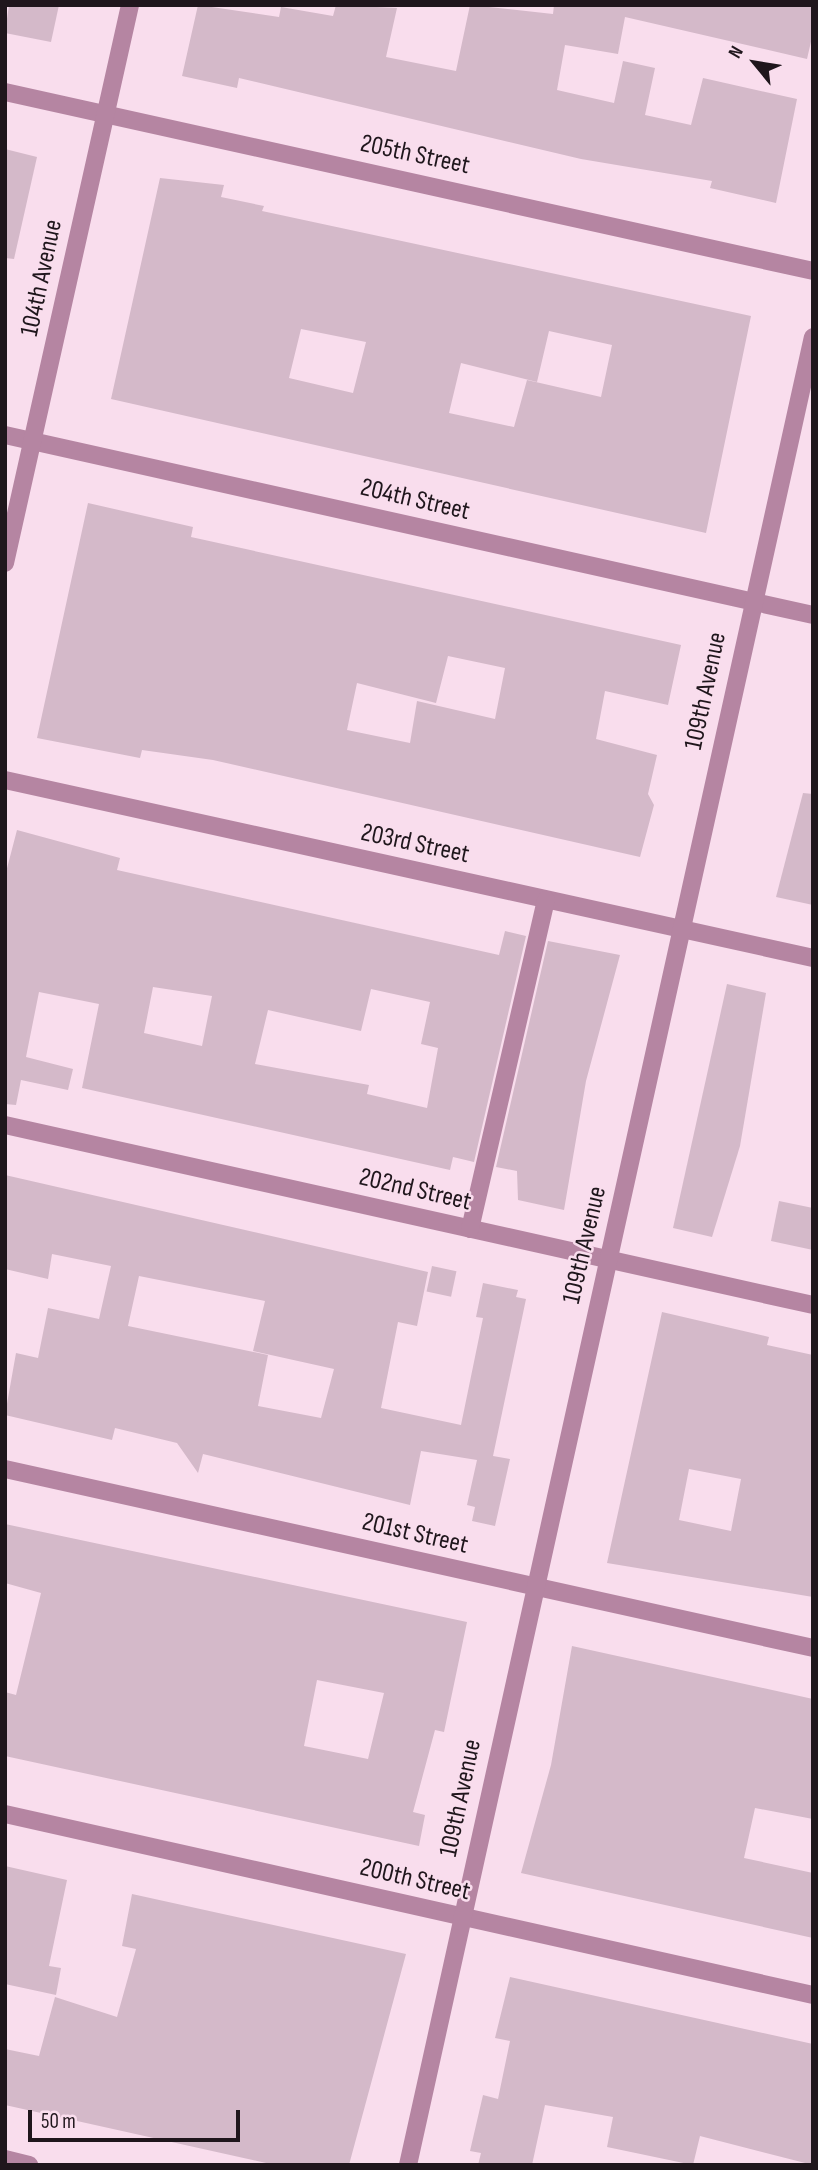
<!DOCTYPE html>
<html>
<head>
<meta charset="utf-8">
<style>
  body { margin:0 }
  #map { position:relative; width:818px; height:2170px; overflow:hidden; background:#f9dded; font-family:"Sofia Sans Condensed",sans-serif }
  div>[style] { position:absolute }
  .building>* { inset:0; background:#d4b9c9; transform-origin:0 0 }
  .minor>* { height:18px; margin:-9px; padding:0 9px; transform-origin:9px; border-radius:9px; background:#b585a2 }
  span { translate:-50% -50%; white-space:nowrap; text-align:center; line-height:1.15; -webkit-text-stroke:5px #f9dded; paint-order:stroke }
  .street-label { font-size:26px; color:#1f161c }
  .frame { position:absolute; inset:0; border:7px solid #1f161c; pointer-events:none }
  .north { position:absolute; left:720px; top:28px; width:70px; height:70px; -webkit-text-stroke:5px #f9dded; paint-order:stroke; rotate:300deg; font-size:19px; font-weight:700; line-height:28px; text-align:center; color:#1f161c }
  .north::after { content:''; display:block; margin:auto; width:24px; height:32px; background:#1f161c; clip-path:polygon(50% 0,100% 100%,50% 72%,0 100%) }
  .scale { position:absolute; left:28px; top:2110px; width:212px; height:32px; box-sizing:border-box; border:4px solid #1f161c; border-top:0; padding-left:9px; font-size:21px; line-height:24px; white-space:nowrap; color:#1f161c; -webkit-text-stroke:5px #f9dded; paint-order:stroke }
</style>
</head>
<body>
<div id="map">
  <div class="building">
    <div style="clip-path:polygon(9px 5px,59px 5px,51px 42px,5px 33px)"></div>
    <div style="clip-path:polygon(198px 5px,279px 17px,281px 7px,333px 16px,336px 5px,397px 8px,386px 57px,456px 71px,470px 5px,553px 14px,554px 5px,813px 5px,813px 33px,807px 59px,625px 17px,618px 54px,565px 45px,557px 90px,614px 103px,623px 61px,655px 68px,645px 115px,691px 125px,703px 78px,797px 99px,776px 203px,710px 188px,712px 181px,581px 159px,239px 78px,237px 88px,182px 76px)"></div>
    <div style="clip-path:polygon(5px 149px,37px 157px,14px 259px,5px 258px)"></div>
    <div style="clip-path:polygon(evenodd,160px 178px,224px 185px,221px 197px,264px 206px,262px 211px,751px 316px,706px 533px,111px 399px,160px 178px,301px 329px,366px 342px,353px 393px,289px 378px,301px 329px,160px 178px,549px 331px,612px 345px,601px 397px,527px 380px,514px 427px,449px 413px,461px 363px,537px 382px,549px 331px)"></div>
    <div style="clip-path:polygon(evenodd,88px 503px,193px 527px,191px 537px,681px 645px,668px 705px,605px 691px,596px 739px,657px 755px,648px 794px,654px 805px,640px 857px,213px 760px,142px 750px,140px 758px,37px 738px,88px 503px,448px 656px,505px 668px,495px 719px,417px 701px,410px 743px,347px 730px,357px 683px,436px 703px,448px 656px)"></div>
    <div style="clip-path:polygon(803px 793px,813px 794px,813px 905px,776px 897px)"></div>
    <div style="clip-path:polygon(evenodd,17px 830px,120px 858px,117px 870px,499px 955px,505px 931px,526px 936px,474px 1162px,453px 1157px,450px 1170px,82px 1088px,99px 1004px,39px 992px,26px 1057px,73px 1069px,68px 1090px,21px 1080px,16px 1105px,5px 1104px,5px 876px,17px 830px,153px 987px,212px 996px,202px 1046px,144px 1033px,153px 987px,17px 830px,371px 989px,430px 1002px,421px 1044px,438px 1048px,427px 1108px,367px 1094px,369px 1085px,255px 1064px,268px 1010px,361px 1031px,371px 989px)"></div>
    <div style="clip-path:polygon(548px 941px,620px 955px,586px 1081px,564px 1210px,518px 1200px,517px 1171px,496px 1167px)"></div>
    <div style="clip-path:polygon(727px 984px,766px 993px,740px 1146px,712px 1237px,673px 1228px)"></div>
    <div style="clip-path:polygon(evenodd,5px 1175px,428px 1272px,417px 1326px,398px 1322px,381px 1408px,461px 1425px,483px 1318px,476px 1317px,483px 1283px,518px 1290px,516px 1297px,526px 1299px,493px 1456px,510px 1459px,495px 1526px,472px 1521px,475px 1507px,467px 1505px,477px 1460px,421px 1451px,410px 1505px,203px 1454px,198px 1473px,177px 1443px,115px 1428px,112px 1440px,5px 1415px,16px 1353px,38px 1358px,48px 1308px,99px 1319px,111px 1266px,52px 1254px,48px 1279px,5px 1269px,5px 1175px,139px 1276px,265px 1301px,253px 1351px,334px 1369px,321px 1418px,258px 1406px,268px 1355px,128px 1326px,139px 1276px)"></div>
    <div style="clip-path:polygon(779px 1201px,813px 1208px,813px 1250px,771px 1241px)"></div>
    <div style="left:432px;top:1266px;width:25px;height:26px;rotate:12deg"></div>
    <div style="clip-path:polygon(evenodd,662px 1312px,769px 1337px,767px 1345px,813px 1355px,813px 1597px,607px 1563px,662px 1312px,689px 1469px,741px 1479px,731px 1531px,679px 1520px,689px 1469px)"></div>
    <div style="clip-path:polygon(evenodd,5px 1524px,467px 1622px,444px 1732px,435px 1730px,413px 1812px,425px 1815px,419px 1846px,5px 1756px,5px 1692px,16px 1695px,41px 1593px,5px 1583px,5px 1524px,317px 1680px,384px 1693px,368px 1759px,304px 1746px,317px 1680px)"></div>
    <div style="clip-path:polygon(572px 1646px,813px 1699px,813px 1819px,755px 1808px,744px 1858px,813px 1873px,813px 1938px,521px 1873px,551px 1765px)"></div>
    <div style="clip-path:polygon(5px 1866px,67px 1880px,49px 1966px,61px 1968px,56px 1995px,5px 1984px)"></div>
    <div style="clip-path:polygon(132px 1894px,406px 1954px,349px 2165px,275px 2165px,5px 2105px,5px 2049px,39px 2056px,55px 1997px,117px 2017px,136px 1949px,122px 1946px)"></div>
    <div style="clip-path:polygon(510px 1977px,813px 2044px,813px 2165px,700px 2136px,693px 2165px,607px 2147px,613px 2117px,545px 2105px,532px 2165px,478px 2165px,481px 2153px,470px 2151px,483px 2095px,498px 2099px,510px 2041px,495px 2038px)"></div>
  </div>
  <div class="minor">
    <div style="left:5px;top:92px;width:828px;rotate:12.49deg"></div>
    <div style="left:5px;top:435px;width:828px;rotate:12.56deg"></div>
    <div style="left:5px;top:563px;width:572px;rotate:-77.37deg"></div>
    <div style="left:5px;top:780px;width:827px;rotate:12.42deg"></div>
    <div style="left:5px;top:1125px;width:828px;rotate:12.56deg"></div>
    <div style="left:470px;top:1229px;width:338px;rotate:-77deg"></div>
    <div style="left:5px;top:1469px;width:828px;rotate:12.49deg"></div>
    <div style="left:5px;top:1814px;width:828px;rotate:12.63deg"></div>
    <div style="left:5px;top:2159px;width:25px;rotate:14deg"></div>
    <div style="left:408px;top:2165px;width:1872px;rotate:-77.51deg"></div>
  </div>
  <div class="street-label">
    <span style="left:415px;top:155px;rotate:12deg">205th Street</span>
    <span style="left:42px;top:278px;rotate:-78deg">104th Avenue</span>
    <span style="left:415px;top:500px;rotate:13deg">204th Street</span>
    <span style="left:706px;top:691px;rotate:-78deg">109th Avenue</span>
    <span style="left:415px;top:844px;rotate:12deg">203rd Street</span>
    <span style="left:415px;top:1190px;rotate:13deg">202nd Street</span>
    <span style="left:585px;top:1245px;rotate:-77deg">109th Avenue</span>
    <span style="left:415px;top:1534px;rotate:13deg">201st Street</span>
    <span style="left:461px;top:1798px;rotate:-78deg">109th Avenue</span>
    <span style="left:415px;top:1880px;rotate:13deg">200th Street</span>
  </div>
  <div class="frame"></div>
  <div class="north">N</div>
  <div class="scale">50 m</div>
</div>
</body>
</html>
